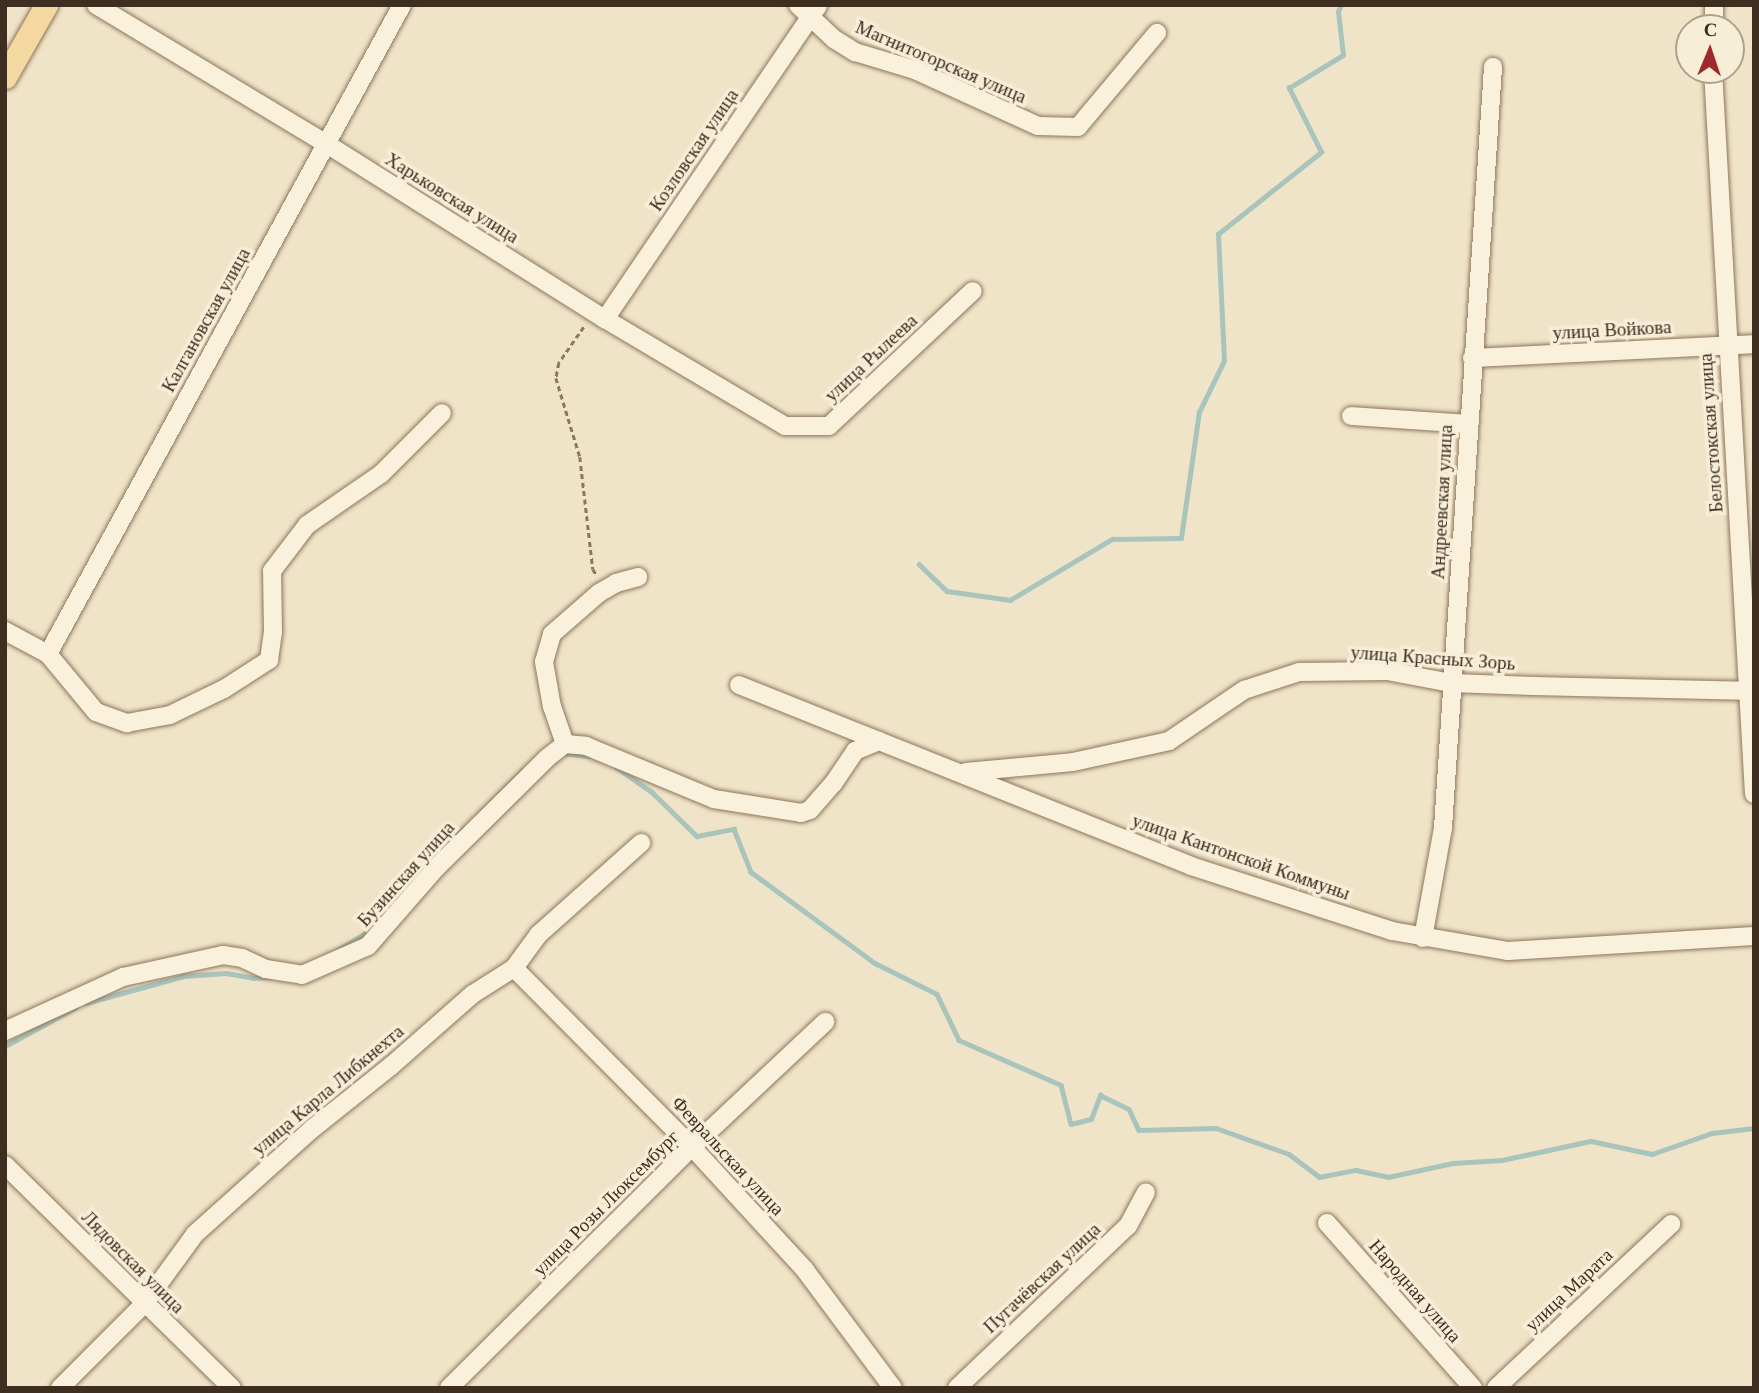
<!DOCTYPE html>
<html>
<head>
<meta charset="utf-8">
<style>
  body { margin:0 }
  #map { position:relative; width:1759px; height:1393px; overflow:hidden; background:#f0e4c8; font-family:"Times New Roman",serif }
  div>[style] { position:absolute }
  .stream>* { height:4.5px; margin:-2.25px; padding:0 2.25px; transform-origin:2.25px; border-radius:2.25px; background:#a9c4bc }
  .path>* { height:2.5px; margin-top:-1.25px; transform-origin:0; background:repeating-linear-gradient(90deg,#8d765c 0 5px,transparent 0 8.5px) }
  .roads { filter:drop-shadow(0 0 2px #8d765c) drop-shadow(0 0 2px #8d765c) }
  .minor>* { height:18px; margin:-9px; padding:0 9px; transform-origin:9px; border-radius:9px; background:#faf1dc }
  .major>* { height:23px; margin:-11.5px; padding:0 11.5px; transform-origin:11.5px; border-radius:11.5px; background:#f3d9a0 }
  span { translate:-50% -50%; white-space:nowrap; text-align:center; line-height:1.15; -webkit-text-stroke:7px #f7eed8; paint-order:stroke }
  .street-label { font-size:19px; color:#3d2e20 }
  .frame { position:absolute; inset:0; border:7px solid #3d2e20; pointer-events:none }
  .north { position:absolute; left:1675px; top:14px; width:70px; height:70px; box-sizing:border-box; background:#f7eed8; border:2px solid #ada18e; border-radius:50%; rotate:2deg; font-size:19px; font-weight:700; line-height:28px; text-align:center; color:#3d2e20 }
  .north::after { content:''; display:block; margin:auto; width:24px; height:32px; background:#9e2a2b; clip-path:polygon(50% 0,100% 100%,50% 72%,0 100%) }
</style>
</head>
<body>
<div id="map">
  <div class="stream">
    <div style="left:919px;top:564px;width:39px;rotate:44deg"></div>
    <div style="left:947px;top:591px;width:64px;rotate:8.1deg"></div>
    <div style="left:1010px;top:600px;width:119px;rotate:-30.9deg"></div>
    <div style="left:1112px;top:539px;width:69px;rotate:-0.8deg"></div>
    <div style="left:1181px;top:538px;width:127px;rotate:-81.9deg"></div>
    <div style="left:1199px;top:412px;width:57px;rotate:-63.9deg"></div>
    <div style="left:1224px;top:361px;width:127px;rotate:-92.7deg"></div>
    <div style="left:1218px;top:234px;width:132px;rotate:-38.5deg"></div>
    <div style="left:1321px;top:152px;width:72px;rotate:-116.6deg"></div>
    <div style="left:1289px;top:88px;width:63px;rotate:-31.4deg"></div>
    <div style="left:1343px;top:55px;width:43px;rotate:-96.6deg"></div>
    <div style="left:1338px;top:12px;width:8px;rotate:-67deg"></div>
    <div style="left:563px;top:753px;width:26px;rotate:7deg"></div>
    <div style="left:616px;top:767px;width:44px;rotate:34.8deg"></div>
    <div style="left:652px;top:792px;width:63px;rotate:44.4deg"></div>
    <div style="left:697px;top:836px;width:38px;rotate:-11deg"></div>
    <div style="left:734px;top:829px;width:46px;rotate:68.4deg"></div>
    <div style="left:751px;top:872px;width:154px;rotate:36.3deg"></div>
    <div style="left:875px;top:963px;width:69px;rotate:26.6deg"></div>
    <div style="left:937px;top:994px;width:51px;rotate:64.4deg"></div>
    <div style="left:959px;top:1040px;width:111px;rotate:23.8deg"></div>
    <div style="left:1061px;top:1085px;width:40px;rotate:75.6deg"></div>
    <div style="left:1071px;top:1124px;width:21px;rotate:-14deg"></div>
    <div style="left:1091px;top:1119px;width:26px;rotate:-69deg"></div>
    <div style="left:1100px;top:1095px;width:32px;rotate:26deg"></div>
    <div style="left:1129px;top:1109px;width:23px;rotate:65deg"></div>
    <div style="left:1139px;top:1130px;width:77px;rotate:-1.5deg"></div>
    <div style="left:1216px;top:1128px;width:77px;rotate:19.6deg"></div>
    <div style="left:1289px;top:1154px;width:38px;rotate:37deg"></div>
    <div style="left:1319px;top:1177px;width:38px;rotate:-11deg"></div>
    <div style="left:1356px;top:1170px;width:33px;rotate:12deg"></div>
    <div style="left:1388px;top:1177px;width:66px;rotate:-12.2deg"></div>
    <div style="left:1453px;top:1163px;width:49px;rotate:-3.5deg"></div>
    <div style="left:1502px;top:1160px;width:91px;rotate:-12.1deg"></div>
    <div style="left:1591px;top:1141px;width:62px;rotate:12deg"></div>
    <div style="left:1652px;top:1154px;width:64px;rotate:-19.3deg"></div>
    <div style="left:1712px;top:1133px;width:42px;rotate:-6.8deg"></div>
    <div style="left:477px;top:816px;width:65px;rotate:-45deg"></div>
    <div style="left:419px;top:875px;width:41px;rotate:-52deg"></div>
    <div style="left:444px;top:843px;width:27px;rotate:-36deg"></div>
    <div style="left:338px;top:950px;width:40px;rotate:-32deg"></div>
    <div style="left:86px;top:1003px;width:102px;rotate:-15.4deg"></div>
    <div style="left:184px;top:976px;width:42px;rotate:-4.1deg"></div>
    <div style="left:226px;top:973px;width:27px;rotate:10deg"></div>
    <div style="left:253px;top:978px;width:15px;rotate:-4deg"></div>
    <div style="left:5px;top:1046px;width:80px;rotate:-28.5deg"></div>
  </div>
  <div class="path">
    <div style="left:584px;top:327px;width:44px;rotate:124.8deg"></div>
    <div style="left:559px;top:363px;width:15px;rotate:101deg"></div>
    <div style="left:556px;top:378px;width:83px;rotate:73.1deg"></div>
    <div style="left:580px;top:457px;width:113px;rotate:83.4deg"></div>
    <div style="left:593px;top:569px;width:8px;rotate:60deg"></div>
  </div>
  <div class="roads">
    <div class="minor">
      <div style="left:96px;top:5px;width:267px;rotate:31.1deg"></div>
      <div style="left:325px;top:143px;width:331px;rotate:32.2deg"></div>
      <div style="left:605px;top:319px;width:209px;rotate:30.7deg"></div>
      <div style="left:785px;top:426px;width:44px"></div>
      <div style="left:829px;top:426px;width:197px;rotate:-43.2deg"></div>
      <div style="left:798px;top:5px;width:50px;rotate:43.4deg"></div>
      <div style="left:834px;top:39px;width:25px;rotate:32deg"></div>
      <div style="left:855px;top:52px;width:63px;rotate:16.7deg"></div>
      <div style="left:915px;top:70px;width:135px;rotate:24.5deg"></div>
      <div style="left:1038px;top:126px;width:40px;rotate:1.4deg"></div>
      <div style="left:1078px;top:127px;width:123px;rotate:-50deg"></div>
      <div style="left:1714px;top:28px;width:23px;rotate:-90deg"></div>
      <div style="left:1713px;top:70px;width:725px;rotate:86.76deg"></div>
      <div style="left:605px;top:319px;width:379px;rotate:-55.8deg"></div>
      <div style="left:1472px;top:358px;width:282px;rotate:-2.8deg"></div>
      <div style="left:1351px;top:416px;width:117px;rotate:3.9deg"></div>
      <div style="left:5px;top:631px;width:49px;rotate:28.1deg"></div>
      <div style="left:48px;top:654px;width:75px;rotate:50.4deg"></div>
      <div style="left:96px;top:712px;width:33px;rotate:20deg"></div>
      <div style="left:127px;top:723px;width:44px;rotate:-10.5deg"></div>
      <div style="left:170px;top:715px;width:60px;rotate:-25.7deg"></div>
      <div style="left:224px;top:689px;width:54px;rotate:-32.8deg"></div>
      <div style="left:269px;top:660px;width:28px;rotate:-82deg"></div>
      <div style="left:273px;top:632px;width:61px;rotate:-90.9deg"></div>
      <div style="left:272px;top:571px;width:58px;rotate:-52.7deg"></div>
      <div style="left:307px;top:525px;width:90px;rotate:-34.6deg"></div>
      <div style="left:381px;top:474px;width:86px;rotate:-45deg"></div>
      <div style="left:48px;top:654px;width:739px;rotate:-61.39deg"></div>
      <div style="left:739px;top:685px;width:487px;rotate:21.8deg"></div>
      <div style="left:1191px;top:866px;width:211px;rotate:17.9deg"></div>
      <div style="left:1392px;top:931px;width:118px;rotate:9.8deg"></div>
      <div style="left:1508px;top:951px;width:246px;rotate:-3.5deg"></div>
      <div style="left:565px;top:744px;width:21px;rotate:5deg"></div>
      <div style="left:586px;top:746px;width:139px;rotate:22.5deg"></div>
      <div style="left:714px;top:799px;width:88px;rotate:9.1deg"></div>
      <div style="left:801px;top:813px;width:9px;rotate:-18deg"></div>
      <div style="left:810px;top:810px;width:35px;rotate:-49deg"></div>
      <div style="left:833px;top:784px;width:40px;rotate:-56deg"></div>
      <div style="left:855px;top:751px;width:26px;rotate:-23deg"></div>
      <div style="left:565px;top:744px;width:39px;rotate:-109deg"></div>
      <div style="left:552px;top:707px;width:46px;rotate:-100.1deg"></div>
      <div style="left:544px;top:662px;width:29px;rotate:-74deg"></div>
      <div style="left:552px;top:634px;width:62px;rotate:-41.1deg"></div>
      <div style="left:599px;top:593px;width:20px;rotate:-30deg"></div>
      <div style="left:616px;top:583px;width:23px;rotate:-15deg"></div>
      <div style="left:966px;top:772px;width:107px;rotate:-5.3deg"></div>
      <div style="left:1073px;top:762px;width:98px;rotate:-12.3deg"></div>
      <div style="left:1169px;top:741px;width:91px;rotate:-34.2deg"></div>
      <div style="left:1244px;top:690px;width:58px;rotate:-18.1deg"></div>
      <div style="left:1299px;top:672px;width:88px;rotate:-0.7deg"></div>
      <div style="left:1387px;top:671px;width:66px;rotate:10.5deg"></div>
      <div style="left:1452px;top:683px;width:81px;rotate:2.1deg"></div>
      <div style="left:1533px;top:686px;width:221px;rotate:1.3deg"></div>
      <div style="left:1423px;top:938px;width:112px;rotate:-79.7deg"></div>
      <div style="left:1443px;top:828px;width:763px;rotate:-86.24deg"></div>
      <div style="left:514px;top:968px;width:252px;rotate:45.2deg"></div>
      <div style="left:692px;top:1147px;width:167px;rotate:47.4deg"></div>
      <div style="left:805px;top:1270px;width:147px;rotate:53.3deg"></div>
      <div style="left:5px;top:1031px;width:130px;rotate:-24.6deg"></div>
      <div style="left:123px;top:977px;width:102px;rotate:-12.4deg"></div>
      <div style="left:223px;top:955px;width:19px;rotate:9deg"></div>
      <div style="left:242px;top:958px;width:26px;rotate:25deg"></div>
      <div style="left:266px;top:969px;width:36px;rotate:9deg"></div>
      <div style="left:302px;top:975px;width:72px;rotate:-23.7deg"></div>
      <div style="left:368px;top:946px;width:103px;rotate:-48.9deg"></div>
      <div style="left:436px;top:868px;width:156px;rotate:-44.7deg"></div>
      <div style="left:547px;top:758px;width:23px;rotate:-38deg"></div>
      <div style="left:5px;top:1165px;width:318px;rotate:44.5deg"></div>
      <div style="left:1327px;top:1223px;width:220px;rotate:48.5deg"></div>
      <div style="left:60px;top:1388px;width:119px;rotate:-45deg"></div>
      <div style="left:144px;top:1304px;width:87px;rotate:-53.9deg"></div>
      <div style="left:195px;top:1234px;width:157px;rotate:-41.9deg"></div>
      <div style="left:312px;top:1129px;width:101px;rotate:-38.6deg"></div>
      <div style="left:391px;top:1066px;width:109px;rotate:-41.3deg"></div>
      <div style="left:473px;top:994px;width:49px;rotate:-32.4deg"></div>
      <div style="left:514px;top:968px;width:42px;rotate:-53.7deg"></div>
      <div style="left:539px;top:934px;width:137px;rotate:-41.7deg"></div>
      <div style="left:449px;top:1388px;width:342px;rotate:-44.8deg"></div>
      <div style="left:692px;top:1147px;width:183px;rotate:-43.2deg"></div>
      <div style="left:957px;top:1388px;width:236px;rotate:-43.5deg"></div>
      <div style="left:1128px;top:1226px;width:38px;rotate:-62deg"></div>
      <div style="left:1496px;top:1388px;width:240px;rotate:-43.1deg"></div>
    </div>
    <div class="major">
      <div style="left:5px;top:77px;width:83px;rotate:-60.3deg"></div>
    </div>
  </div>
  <div class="street-label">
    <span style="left:941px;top:62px;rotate:23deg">Магнитогорская улица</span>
    <span style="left:694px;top:150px;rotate:-56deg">Козловская улица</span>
    <span style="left:452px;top:198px;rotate:32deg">Харьковская улица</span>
    <span style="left:206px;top:320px;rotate:-61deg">Калгановская улица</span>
    <span style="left:1612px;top:330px;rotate:-3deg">улица Войкова</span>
    <span style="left:871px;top:358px;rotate:-43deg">улица Рылеева</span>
    <span style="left:1711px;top:433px;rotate:-94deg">Белостокская улица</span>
    <span style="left:1442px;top:502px;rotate:-87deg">Андреевская улица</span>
    <span style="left:1433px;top:658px;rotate:4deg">улица Красных Зорь</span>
    <span style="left:1241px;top:857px;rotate:19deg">улица Кантонской Коммуны</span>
    <span style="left:406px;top:874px;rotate:-48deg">Бузинская улица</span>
    <span style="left:328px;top:1090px;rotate:-40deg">улица Карла Либкнехта</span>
    <span style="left:728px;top:1156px;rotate:47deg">Февральская улица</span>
    <span style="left:606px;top:1203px;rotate:-45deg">улица Розы Люксембург</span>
    <span style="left:133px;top:1262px;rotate:45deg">Лядовская улица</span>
    <span style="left:1042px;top:1278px;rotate:-43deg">Пугачёвская улица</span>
    <span style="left:1569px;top:1290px;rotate:-43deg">улица Марата</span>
    <span style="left:1415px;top:1291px;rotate:49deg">Народная улица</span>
  </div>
  <div class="frame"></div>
  <div class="north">С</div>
</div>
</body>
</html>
